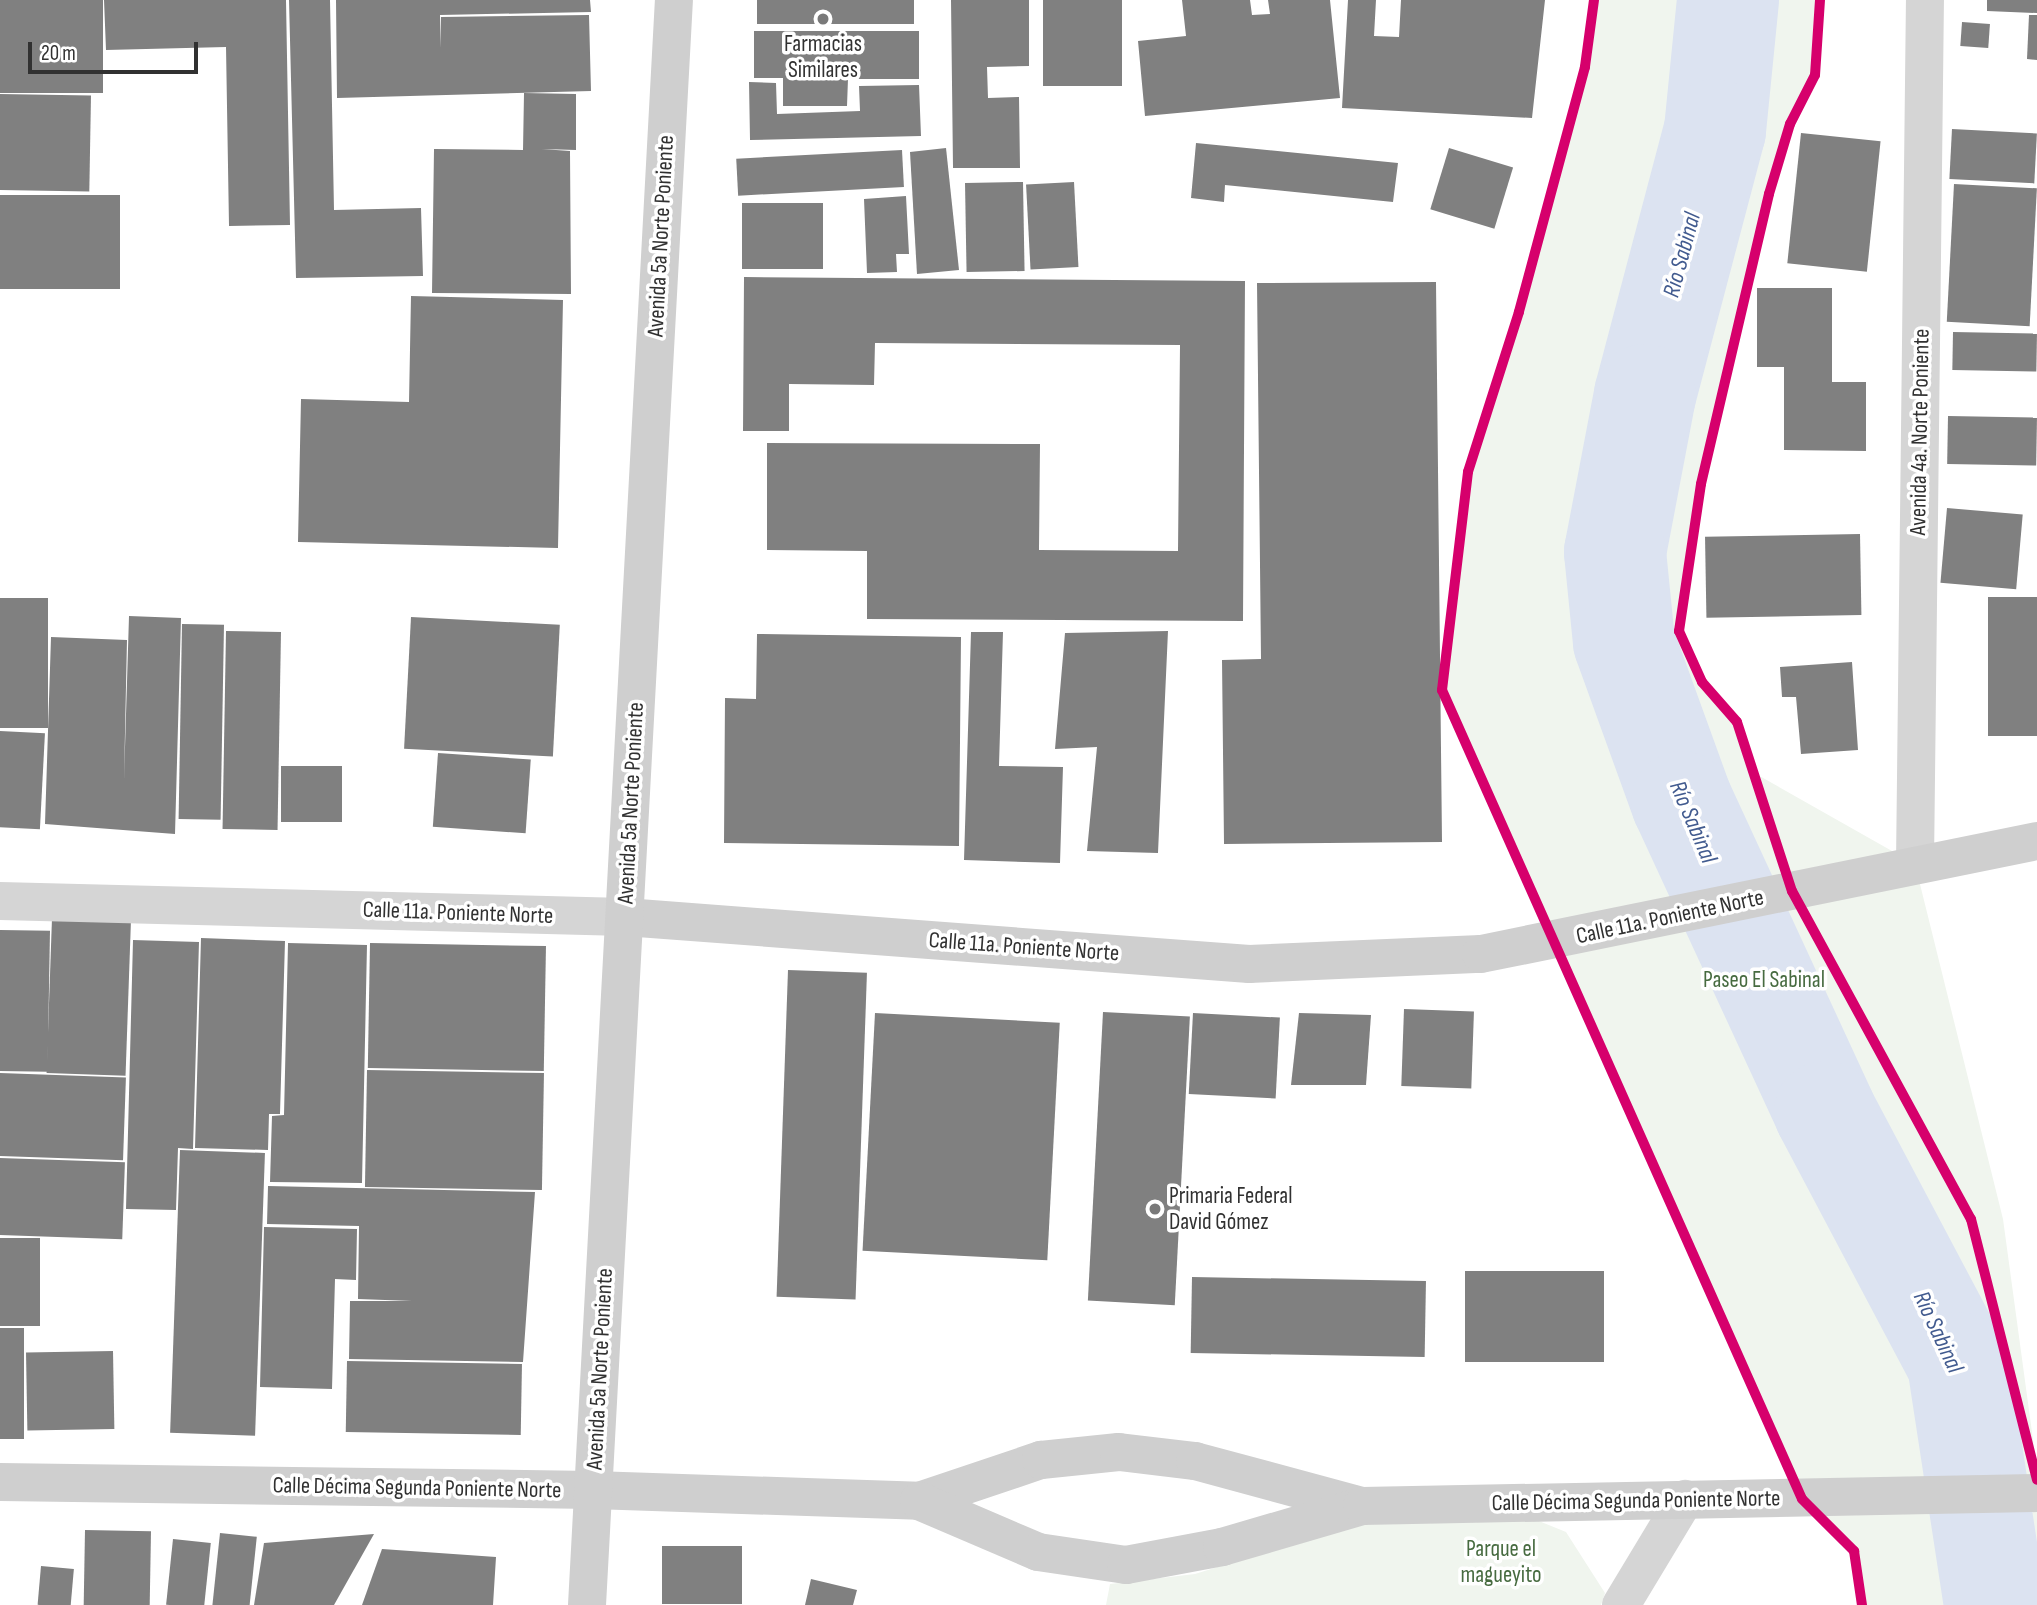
<!DOCTYPE html>
<html>
<head>
<meta charset="utf-8">
<style>
  body { margin:0 }
  #map { position:relative; width:2037px; height:1605px; overflow:hidden; background:#fff; font-family:"Sofia Sans Condensed",sans-serif }
  div>[style] { position:absolute }
  .green>* { inset:0; background:#f0f5ee }
  .river>* { height:102px; margin:-51px; padding:0 51px; transform-origin:51px; border-radius:51px; background:#dce3f1 }
  .building>* { inset:0; background:#808080; transform-origin:0 0 }
  .street>* { height:38px; margin:-19px; padding:0 19px; transform-origin:19px; border-radius:19px; background:#d5d5d5 }
  .secondary>* { height:38px; margin:-19px; padding:0 19px; transform-origin:19px; border-radius:19px; background:#cfcfcf }
  .cycleway>* { height:10px; margin:-5px; padding:0 5px; transform-origin:5px; border-radius:5px; background:#d6006c }
  .dots>* { width:19px; height:19px; translate:-50% -50%; box-sizing:border-box; border:4px solid #fff; border-radius:50% }
  span { translate:-50% -50%; white-space:nowrap; text-align:center; line-height:1.15; -webkit-text-stroke:7px #fff; paint-order:stroke }
  .poi-label { font-size:23px; color:#313131 }
  .left { translate:0 -50%; text-align:left }
  .street-label { font-size:23px; color:#313131 }
  .park-label { font-size:23px; color:#476b40 }
  .water-label { font-size:24px; color:#425b8f; font-style:italic }
  .scale { position:absolute; left:28px; top:42px; width:170px; height:32px; box-sizing:border-box; border:4px solid #313131; border-top:0; padding-left:9px; font-size:21px; line-height:24px; white-space:nowrap; color:#313131; -webkit-text-stroke:5px #fff; paint-order:stroke }
</style>
</head>
<body>
<div id="map">
  <div class="green">
    <div style="clip-path:polygon(1594px 0,1820px 0,1815px 75px,1790px 124px,1769px 194px,1701px 484px,1679px 631px,1702px 682px,1737px 722px,1756px 774px,1915px 864px,2003px 1219px,2037px 1469px,2037px 1605px,1862px 1605px,1854px 1551px,1802px 1499px,1442px 690px,1468px 472px,1585px 67px)"></div>
    <div style="clip-path:polygon(1529px 1517px,1566px 1532px,1605px 1593px,1601px 1605px,1106px 1605px,1110px 1584px,1195px 1574px,1353px 1525px)"></div>
  </div>
  <div class="river">
    <div style="left:1728px;top:0;width:131px;rotate:95.7deg"></div>
    <div style="left:1715px;top:130px;width:274px;rotate:104.8deg"></div>
    <div style="left:1645px;top:395px;width:160px;rotate:100.8deg"></div>
    <div style="left:1615px;top:552px;width:90px;rotate:84.3deg"></div>
    <div style="left:1624px;top:642px;width:170px;rotate:70.1deg"></div>
    <div style="left:1682px;top:802px;width:341px;rotate:65.2deg"></div>
    <div style="left:1825px;top:1112px;width:284px;rotate:62.1deg"></div>
    <div style="left:1958px;top:1363px;width:245px;rotate:81.3deg"></div>
  </div>
  <div class="building">
    <div style="left:0;top:0;width:103px;height:93px"></div>
    <div style="clip-path:polygon(104px 0,286px 0,290px 225px,229px 226px,226px 47px,106px 50px)"></div>
    <div style="clip-path:polygon(289px 0,330px 0,334px 210px,421px 208px,423px 276px,296px 278px)"></div>
    <div style="clip-path:polygon(336px 0,590px 0,591px 12px,440px 15px,441px 48px,441px 17px,589px 15px,591px 91px,337px 98px)"></div>
    <div style="left:757px;top:0;width:157px;height:24px"></div>
    <div style="clip-path:polygon(951px 0,1029px 0,1029px 66px,987px 67px,988px 98px,1019px 97px,1020px 168px,953px 168px)"></div>
    <div style="left:1043px;top:0;width:79px;height:86px"></div>
    <div style="clip-path:polygon(1182px 0,1250px 0,1252px 15px,1270px 14px,1268px 0,1330px 0,1340px 98px,1145px 116px,1138px 41px,1186px 36px)"></div>
    <div style="clip-path:polygon(1348px 0,1376px 0,1374px 36px,1399px 37px,1401px 0,1545px 0,1532px 118px,1342px 108px)"></div>
    <div style="clip-path:polygon(1987px 0,2037px 0,2037px 13px,1987px 11px)"></div>
    <div style="clip-path:polygon(2029px 15px,2037px 15px,2037px 60px,2027px 59px)"></div>
    <div style="left:1962px;top:22px;width:28px;height:24px;rotate:4deg"></div>
    <div style="clip-path:polygon(754px 31px,919px 31px,919px 79px,848px 79px,847px 106px,783px 106px,783px 78px,754px 78px)"></div>
    <div style="clip-path:polygon(749px 82px,776px 83px,777px 114px,860px 111px,859px 86px,919px 85px,921px 136px,750px 140px)"></div>
    <div style="clip-path:polygon(524px 93px,576px 94px,576px 150px,542px 149px,570px 151px,571px 294px,432px 293px,434px 149px,523px 150px)"></div>
    <div style="left:0;top:94px;width:91px;height:96px;rotate:1deg"></div>
    <div style="left:1952px;top:129px;width:85px;height:50px;rotate:3deg"></div>
    <div style="left:1801px;top:133px;width:80px;height:131px;rotate:6deg"></div>
    <div style="clip-path:polygon(1196px 143px,1398px 163px,1393px 202px,1225px 185px,1224px 202px,1191px 198px)"></div>
    <div style="clip-path:polygon(946px 148px,959px 270px,917px 274px,910px 152px)"></div>
    <div style="left:1449px;top:148px;width:67px;height:64px;rotate:17deg"></div>
    <div style="left:902px;top:150px;width:37px;height:166px;rotate:87deg"></div>
    <div style="left:1023px;top:182px;width:89px;height:58px;rotate:89deg"></div>
    <div style="left:1074px;top:182px;width:85px;height:48px;rotate:87deg"></div>
    <div style="left:1954px;top:184px;width:83px;height:138px;rotate:3deg"></div>
    <div style="left:0;top:195px;width:120px;height:94px"></div>
    <div style="clip-path:polygon(906px 196px,909px 254px,896px 254px,897px 272px,867px 273px,864px 199px)"></div>
    <div style="left:742px;top:203px;width:81px;height:66px"></div>
    <div style="clip-path:polygon(744px 277px,1245px 281px,1243px 621px,867px 619px,867px 551px,767px 550px,767px 443px,1040px 444px,1039px 550px,1178px 551px,1180px 345px,875px 343px,874px 385px,789px 384px,789px 431px,743px 431px)"></div>
    <div style="clip-path:polygon(1436px 282px,1442px 842px,1224px 844px,1222px 660px,1261px 659px,1257px 283px)"></div>
    <div style="clip-path:polygon(1757px 288px,1832px 288px,1832px 382px,1866px 382px,1866px 451px,1784px 450px,1784px 367px,1757px 367px)"></div>
    <div style="clip-path:polygon(411px 296px,563px 300px,558px 548px,298px 542px,301px 399px,409px 402px)"></div>
    <div style="left:1953px;top:332px;width:84px;height:38px;rotate:1deg"></div>
    <div style="left:1948px;top:416px;width:89px;height:48px;rotate:1deg"></div>
    <div style="left:1947px;top:508px;width:76px;height:75px;rotate:5deg"></div>
    <div style="left:1860px;top:534px;width:81px;height:155px;rotate:89deg"></div>
    <div style="left:2037px;top:597px;width:139px;height:49px;rotate:90deg"></div>
    <div style="left:0;top:598px;width:48px;height:130px"></div>
    <div style="clip-path:polygon(129px 616px,181px 618px,175px 834px,45px 824px,51px 637px,127px 640px,124px 780px)"></div>
    <div style="left:411px;top:617px;width:149px;height:132px;rotate:3deg"></div>
    <div style="left:182px;top:624px;width:42px;height:195px;rotate:1deg"></div>
    <div style="left:226px;top:631px;width:55px;height:198px;rotate:1deg"></div>
    <div style="clip-path:polygon(1168px 631px,1158px 853px,1087px 851px,1097px 747px,1055px 749px,1065px 633px)"></div>
    <div style="clip-path:polygon(971px 632px,1003px 632px,999px 766px,1063px 767px,1060px 863px,964px 860px)"></div>
    <div style="clip-path:polygon(757px 634px,961px 637px,959px 846px,724px 843px,725px 698px,756px 699px)"></div>
    <div style="clip-path:polygon(1852px 662px,1858px 750px,1801px 754px,1796px 697px,1782px 697px,1780px 667px)"></div>
    <div style="left:0;top:731px;width:45px;height:96px;rotate:3deg"></div>
    <div style="left:438px;top:753px;width:93px;height:74px;rotate:4deg"></div>
    <div style="left:281px;top:766px;width:61px;height:56px"></div>
    <div style="left:52px;top:918px;width:79px;height:155px;rotate:2deg"></div>
    <div style="left:0;top:930px;width:50px;height:141px;rotate:1deg"></div>
    <div style="clip-path:polygon(201px 938px,285px 941px,280px 1114px,269px 1114px,268px 1150px,195px 1148px)"></div>
    <div style="clip-path:polygon(133px 940px,199px 942px,193px 1149px,178px 1148px,176px 1210px,126px 1209px)"></div>
    <div style="clip-path:polygon(288px 943px,367px 945px,362px 1183px,270px 1182px,272px 1116px,284px 1115px)"></div>
    <div style="left:370px;top:943px;width:176px;height:125px;rotate:1deg"></div>
    <div style="left:788px;top:970px;width:79px;height:327px;rotate:2deg"></div>
    <div style="left:1404px;top:1009px;width:70px;height:77px;rotate:2deg"></div>
    <div style="left:1103px;top:1012px;width:87px;height:289px;rotate:3deg"></div>
    <div style="left:875px;top:1013px;width:185px;height:238px;rotate:3deg"></div>
    <div style="left:1193px;top:1013px;width:87px;height:81px;rotate:3deg"></div>
    <div style="clip-path:polygon(1299px 1013px,1371px 1015px,1366px 1085px,1291px 1085px)"></div>
    <div style="left:367px;top:1070px;width:177px;height:117px;rotate:1deg"></div>
    <div style="left:0;top:1073px;width:126px;height:83px;rotate:2deg"></div>
    <div style="left:180px;top:1150px;width:85px;height:283px;rotate:2deg"></div>
    <div style="left:0;top:1158px;width:125px;height:77px;rotate:2deg"></div>
    <div style="clip-path:polygon(268px 1186px,535px 1192px,523px 1362px,349px 1359px,350px 1301px,412px 1301px,358px 1299px,359px 1226px,267px 1224px)"></div>
    <div style="clip-path:polygon(264px 1227px,357px 1229px,356px 1280px,335px 1279px,332px 1389px,260px 1387px)"></div>
    <div style="left:0;top:1238px;width:40px;height:88px"></div>
    <div style="left:1604px;top:1271px;width:91px;height:139px;rotate:90deg"></div>
    <div style="left:1192px;top:1277px;width:234px;height:76px;rotate:1deg"></div>
    <div style="left:0;top:1328px;width:24px;height:111px"></div>
    <div style="left:113px;top:1351px;width:78px;height:87px;rotate:89deg"></div>
    <div style="left:347px;top:1361px;width:175px;height:71px;rotate:1deg"></div>
    <div style="left:85px;top:1530px;width:66px;height:75px;rotate:1deg"></div>
    <div style="left:220px;top:1533px;width:37px;height:73px;rotate:6deg"></div>
    <div style="clip-path:polygon(374px 1534px,334px 1605px,254px 1605px,264px 1543px)"></div>
    <div style="left:173px;top:1539px;width:38px;height:66px;rotate:6deg"></div>
    <div style="left:662px;top:1546px;width:80px;height:58px"></div>
    <div style="clip-path:polygon(382px 1549px,496px 1557px,493px 1605px,362px 1605px)"></div>
    <div style="left:41px;top:1566px;width:33px;height:39px;rotate:5deg"></div>
    <div style="clip-path:polygon(811px 1579px,857px 1590px,853px 1605px,805px 1605px)"></div>
  </div>
  <div class="street">
    <div style="left:1915px;top:864px;width:864px;rotate:-89.34deg"></div>
    <div style="left:0;top:901px;width:625px;rotate:1.47deg"></div>
    <div style="left:1621px;top:1605px;width:124px;rotate:-58.9deg"></div>
  </div>
  <div class="secondary">
    <div style="left:625px;top:917px;width:626px;rotate:4.31deg"></div>
    <div style="left:1249px;top:964px;width:232px;rotate:-2.5deg"></div>
    <div style="left:1481px;top:954px;width:567px;rotate:-11.49deg"></div>
    <div style="left:0;top:1482px;width:593px;rotate:0.77deg"></div>
    <div style="left:593px;top:1490px;width:326px;rotate:1.9deg"></div>
    <div style="left:919px;top:1501px;width:129px;rotate:-18.6deg"></div>
    <div style="left:1041px;top:1460px;width:78px;rotate:-5.9deg"></div>
    <div style="left:1119px;top:1452px;width:77px;rotate:6.8deg"></div>
    <div style="left:1195px;top:1461px;width:173px;rotate:15.1deg"></div>
    <div style="left:919px;top:1501px;width:129px;rotate:23.2deg"></div>
    <div style="left:1038px;top:1552px;width:89px;rotate:8.4deg"></div>
    <div style="left:1126px;top:1565px;width:98px;rotate:-10.6deg"></div>
    <div style="left:1222px;top:1547px;width:146px;rotate:-16.3deg"></div>
    <div style="left:1362px;top:1506px;width:675px;rotate:-1.1deg"></div>
    <div style="left:587px;top:1605px;width:1607px;rotate:-86.9deg"></div>
  </div>
  <div class="cycleway">
    <div style="left:1594px;top:0;width:68px;rotate:97.7deg"></div>
    <div style="left:1585px;top:67px;width:254px;rotate:105.1deg"></div>
    <div style="left:1519px;top:312px;width:168px;rotate:107.7deg"></div>
    <div style="left:1468px;top:472px;width:220px;rotate:96.8deg"></div>
    <div style="left:1442px;top:690px;width:885px;rotate:66.01deg"></div>
    <div style="left:1802px;top:1499px;width:74px;rotate:45deg"></div>
    <div style="left:1854px;top:1551px;width:55px;rotate:81.6deg"></div>
    <div style="left:1820px;top:0;width:75px;rotate:93.8deg"></div>
    <div style="left:1815px;top:75px;width:55px;rotate:117deg"></div>
    <div style="left:1790px;top:124px;width:73px;rotate:106.7deg"></div>
    <div style="left:1769px;top:194px;width:298px;rotate:103.2deg"></div>
    <div style="left:1701px;top:484px;width:149px;rotate:98.5deg"></div>
    <div style="left:1679px;top:631px;width:56px;rotate:65.7deg"></div>
    <div style="left:1702px;top:682px;width:53px;rotate:48.8deg"></div>
    <div style="left:1737px;top:722px;width:178px;rotate:72deg"></div>
    <div style="left:1792px;top:891px;width:374px;rotate:61.4deg"></div>
    <div style="left:1971px;top:1219px;width:269px;rotate:75.8deg"></div>
  </div>
  <div class="dots">
    <div style="left:823px;top:19px;background:#797979"></div>
    <div style="left:1155px;top:1209px;background:#797979"></div>
  </div>
  <div class="poi-label">
    <span style="left:823px;top:57px">Farmacias<br>Similares</span>
    <span class="left" style="left:1169px;top:1209px">Primaria Federal<br>David Gómez</span>
  </div>
  <div class="street-label">
    <span style="left:661px;top:236px;rotate:-87deg">Avenida 5a Norte Poniente</span>
    <span style="left:1920px;top:432px;rotate:-89deg">Avenida 4a. Norte Poniente</span>
    <span style="left:631px;top:803px;rotate:-87deg">Avenida 5a Norte Poniente</span>
    <span style="left:458px;top:913px;rotate:2deg">Calle 11a. Poniente Norte</span>
    <span style="left:1670px;top:917px;rotate:-12deg">Calle 11a. Poniente Norte</span>
    <span style="left:1024px;top:947px;rotate:4deg">Calle 11a. Poniente Norte</span>
    <span style="left:600px;top:1369px;rotate:-87deg">Avenida 5a Norte Poniente</span>
    <span style="left:417px;top:1488px;rotate:1deg">Calle Décima Segunda Poniente Norte</span>
    <span style="left:1636px;top:1501px;rotate:-1deg">Calle Décima Segunda Poniente Norte</span>
  </div>
  <div class="park-label">
    <span style="left:1764px;top:980px">Paseo El Sabinal</span>
    <span style="left:1501px;top:1562px">Parque el<br>magueyito</span>
  </div>
  <div class="water-label">
    <span style="left:1682px;top:255px;rotate:-75deg">Río Sabinal</span>
    <span style="left:1693px;top:822px;rotate:67deg">Río Sabinal</span>
    <span style="left:1938px;top:1332px;rotate:65deg">Río Sabinal</span>
  </div>
  <div class="scale">20 m</div>
</div>
</body>
</html>
